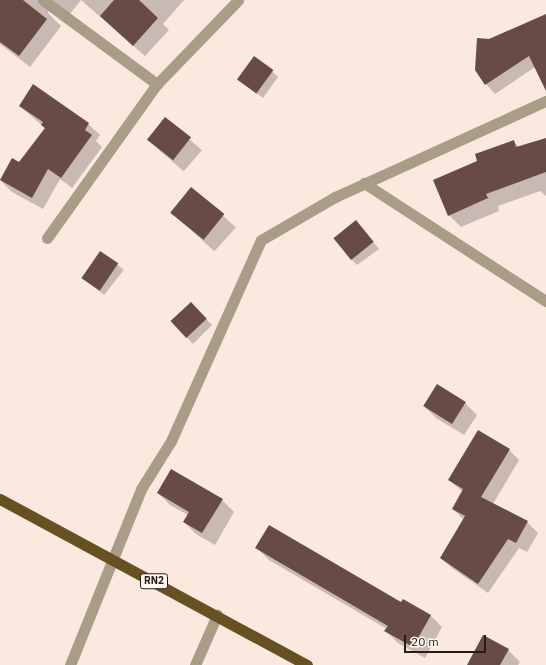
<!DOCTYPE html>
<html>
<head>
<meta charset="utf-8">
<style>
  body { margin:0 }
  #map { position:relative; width:546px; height:665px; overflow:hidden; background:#fbe8df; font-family:"IBM Plex Sans",sans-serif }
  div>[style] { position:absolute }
  .shadow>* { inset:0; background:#0003; transform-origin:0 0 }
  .building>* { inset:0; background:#684b45; transform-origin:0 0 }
  .minor>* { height:11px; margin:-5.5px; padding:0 5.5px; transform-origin:5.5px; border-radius:5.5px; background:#aa9d88 }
  .trunk>* { height:11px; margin:-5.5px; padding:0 5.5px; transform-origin:5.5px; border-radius:5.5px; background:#675022 }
  span { translate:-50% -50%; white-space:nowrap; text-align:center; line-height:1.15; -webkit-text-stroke:4px #fff8f5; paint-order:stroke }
  .shield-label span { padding:1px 3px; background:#fff8f5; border:1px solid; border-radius:3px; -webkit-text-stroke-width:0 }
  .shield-label { font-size:10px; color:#271c16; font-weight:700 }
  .scale { position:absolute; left:404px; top:635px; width:82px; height:18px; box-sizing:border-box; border:2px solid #271c16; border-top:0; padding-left:5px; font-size:12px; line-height:14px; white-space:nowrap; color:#271c16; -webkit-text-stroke:3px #fff8f5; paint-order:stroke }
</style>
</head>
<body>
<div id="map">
  <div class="shadow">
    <div style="clip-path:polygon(0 0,81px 0,70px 14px,49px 7px,48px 13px,61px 26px,30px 67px,0 44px)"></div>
    <div style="clip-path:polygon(81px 0,184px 0,163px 24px,169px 30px,145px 56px)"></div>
    <div style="clip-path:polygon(546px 23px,546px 80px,535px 67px,495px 94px,486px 84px,489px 40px)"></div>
    <div style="clip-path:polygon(272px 71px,278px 77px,263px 98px,238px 79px)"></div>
    <div style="clip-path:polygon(20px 106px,88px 124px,100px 135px,96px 141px,102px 147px,72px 188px,60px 179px,43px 209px,12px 192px,1px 181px,20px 164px,46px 129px)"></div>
    <div style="left:165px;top:118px;width:49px;height:28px;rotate:41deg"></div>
    <div style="clip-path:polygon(546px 139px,546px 196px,540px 191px,498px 206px,499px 211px,461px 227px,449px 215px,479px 162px,513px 141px,519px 147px)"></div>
    <div style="left:192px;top:188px;width:59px;height:32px;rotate:42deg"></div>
    <div style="clip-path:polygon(356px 221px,379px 249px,357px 265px,351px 259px)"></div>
    <div style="left:101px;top:252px;width:29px;height:32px;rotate:38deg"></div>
    <div style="clip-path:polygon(197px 309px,212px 325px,193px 344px,171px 321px)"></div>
    <div style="clip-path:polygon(465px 403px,477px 415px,464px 435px,436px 418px,424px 406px)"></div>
    <div style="clip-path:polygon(509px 450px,519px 460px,493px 504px,527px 522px,538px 533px,527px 552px,519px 548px,488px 593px,452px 568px,441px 558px,464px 520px,453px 509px,463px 492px,449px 480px)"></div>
    <div style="clip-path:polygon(158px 493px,222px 500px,234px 512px,215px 545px,196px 534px,184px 522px,188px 515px,170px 505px)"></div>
    <div style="clip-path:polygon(257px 548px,430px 615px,442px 627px,425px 658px,398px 643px,386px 631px,387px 629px,269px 560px)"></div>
    <div style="clip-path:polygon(508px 650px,520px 662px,518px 665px,473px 665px)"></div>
  </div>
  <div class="building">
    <div style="clip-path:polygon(0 0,23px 0,47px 19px,19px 56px,0 42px)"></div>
    <div style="clip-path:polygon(114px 0,139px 0,158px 18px,133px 46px,100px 16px)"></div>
    <div style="clip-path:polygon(546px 14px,546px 91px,529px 56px,485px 85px,475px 70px,477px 38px,489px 39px)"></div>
    <div style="left:254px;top:56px;width:24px;height:29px;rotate:36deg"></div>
    <div style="clip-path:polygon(33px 84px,89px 123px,85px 130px,92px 135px,61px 178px,48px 169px,32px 198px,0 180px,12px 158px,19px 162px,45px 128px,41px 125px,43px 122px,19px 106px)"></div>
    <div style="left:165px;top:117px;width:33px;height:29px;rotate:38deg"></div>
    <div style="clip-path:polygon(546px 138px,546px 172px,486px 194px,488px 198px,448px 216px,433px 180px,477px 161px,475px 154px,514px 140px,516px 147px)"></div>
    <div style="left:191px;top:187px;width:43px;height:33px;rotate:39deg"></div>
    <div style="left:356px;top:220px;width:28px;height:29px;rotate:51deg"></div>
    <div style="left:100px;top:251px;width:22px;height:33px;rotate:34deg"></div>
    <div style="left:191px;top:302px;width:23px;height:28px;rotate:47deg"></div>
    <div style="left:437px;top:384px;width:34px;height:26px;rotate:32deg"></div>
    <div style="clip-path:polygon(478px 430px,510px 449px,481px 497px,528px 521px,516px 543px,508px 539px,478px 584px,440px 558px,465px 516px,452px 509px,463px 489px,448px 480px)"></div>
    <div style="clip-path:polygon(171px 469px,223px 499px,202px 533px,183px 522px,189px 512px,157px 493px)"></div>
    <div style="clip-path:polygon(269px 525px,401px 602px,403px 599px,431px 615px,413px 647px,384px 631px,388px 626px,255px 548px)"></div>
    <div style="clip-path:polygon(483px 635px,509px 649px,500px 665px,467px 665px)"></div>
  </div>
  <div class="minor">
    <div style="left:43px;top:0;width:142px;rotate:36.4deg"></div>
    <div style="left:364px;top:183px;width:217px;rotate:33deg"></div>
    <div style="left:47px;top:238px;width:189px;rotate:-54.5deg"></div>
    <div style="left:157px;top:84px;width:117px;rotate:-46deg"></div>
    <div style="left:70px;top:665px;width:190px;rotate:-68deg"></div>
    <div style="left:141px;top:489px;width:57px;rotate:-58deg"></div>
    <div style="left:171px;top:441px;width:220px;rotate:-65.9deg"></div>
    <div style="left:261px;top:240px;width:86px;rotate:-30.2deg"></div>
    <div style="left:335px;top:197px;width:232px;rotate:-24.5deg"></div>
    <div style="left:195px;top:665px;width:55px;rotate:-66.3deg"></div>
  </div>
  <div class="trunk">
    <div style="left:0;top:499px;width:349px;rotate:28.4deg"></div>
  </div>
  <div class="shield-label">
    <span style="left:154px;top:581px">RN2</span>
  </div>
  <div class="scale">20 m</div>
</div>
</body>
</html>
